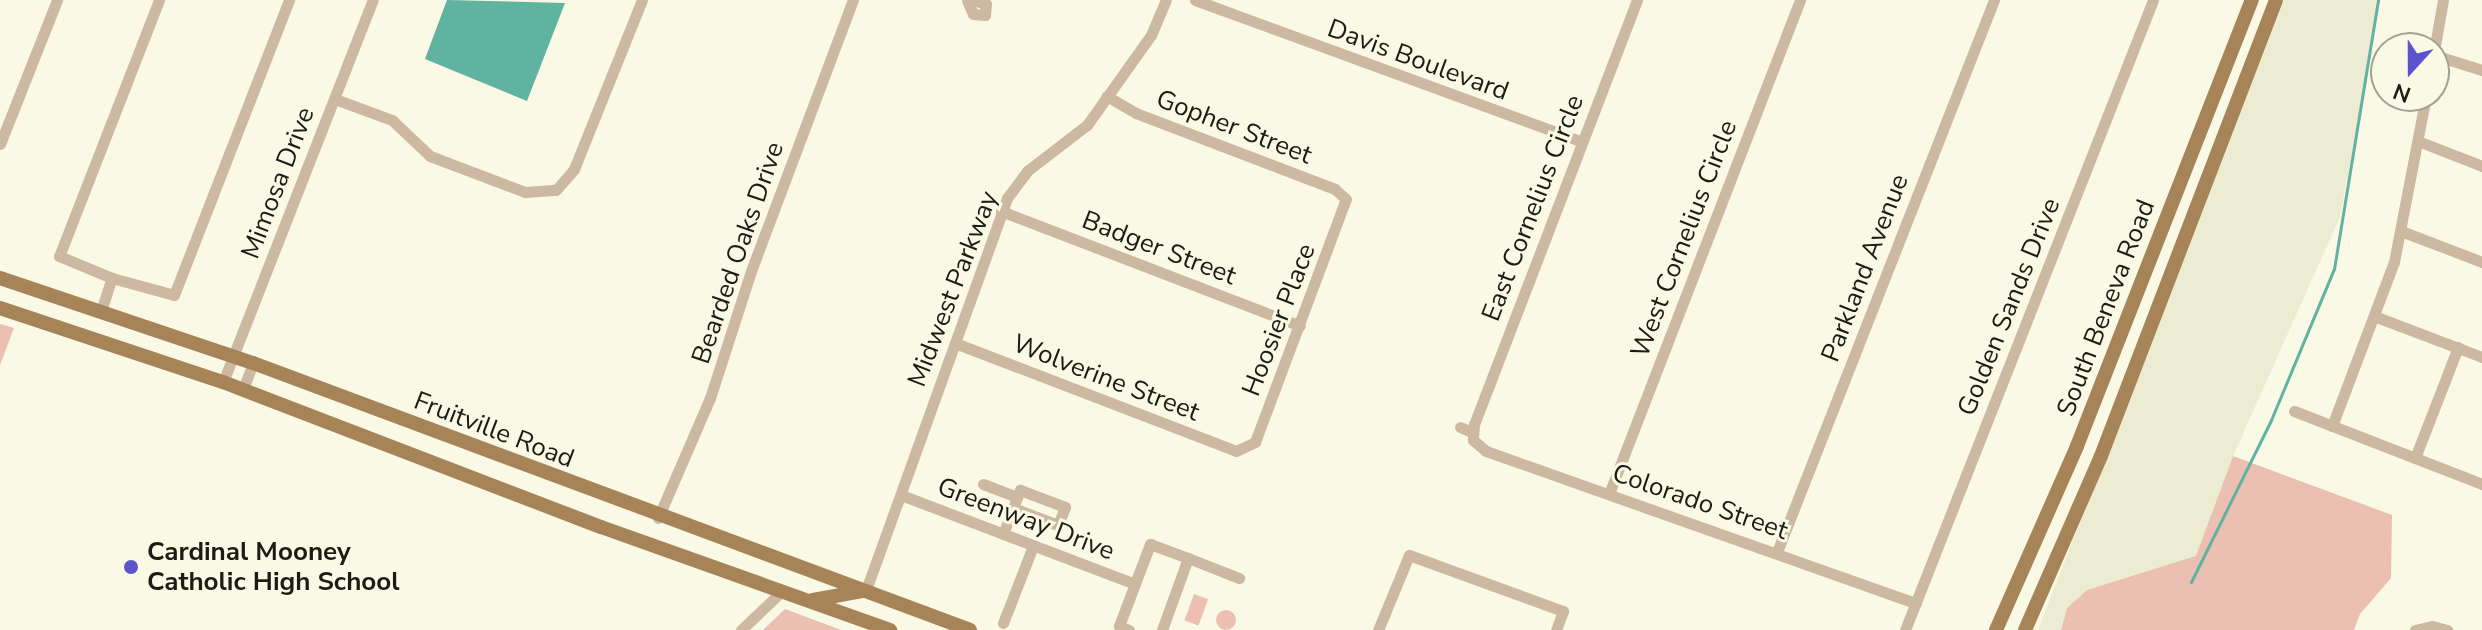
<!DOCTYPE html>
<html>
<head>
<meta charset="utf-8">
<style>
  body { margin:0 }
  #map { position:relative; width:2482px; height:630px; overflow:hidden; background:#f9f9e6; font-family:"Nunito Sans",sans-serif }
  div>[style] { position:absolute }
  .built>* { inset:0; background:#ececd2 }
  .green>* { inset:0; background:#ebbfb2; transform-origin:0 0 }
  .round { border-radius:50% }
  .water>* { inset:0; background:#60b3a0 }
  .stream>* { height:3px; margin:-1.5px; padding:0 1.5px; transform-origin:1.5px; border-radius:1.5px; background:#60b3a0 }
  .minor>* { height:11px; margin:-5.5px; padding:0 5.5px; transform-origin:5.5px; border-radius:5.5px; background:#cdb9a2 }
  .major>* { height:14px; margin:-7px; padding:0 7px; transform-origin:7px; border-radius:7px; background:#a78458 }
  .dots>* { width:22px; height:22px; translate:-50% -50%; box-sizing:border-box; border:4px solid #f9f9e6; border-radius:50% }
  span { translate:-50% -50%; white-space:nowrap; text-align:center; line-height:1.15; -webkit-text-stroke:6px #f9f9e6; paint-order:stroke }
  .street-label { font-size:26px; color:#1c1c15 }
  .poi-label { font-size:26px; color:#1c1c15; font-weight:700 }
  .left { translate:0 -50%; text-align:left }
  .north { position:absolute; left:2370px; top:32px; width:80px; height:80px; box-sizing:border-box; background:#f9f9e6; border:2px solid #a1a192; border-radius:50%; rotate:201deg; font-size:22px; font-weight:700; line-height:32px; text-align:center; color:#1c1c15 }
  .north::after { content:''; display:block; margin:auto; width:28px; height:36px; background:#5b53cb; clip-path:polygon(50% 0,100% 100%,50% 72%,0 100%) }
</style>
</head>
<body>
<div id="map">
  <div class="built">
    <div style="clip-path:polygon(2284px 0,2380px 0,2340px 217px,2233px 456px,2196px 557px,2087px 590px,2067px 608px,2061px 630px,2038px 630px)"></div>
  </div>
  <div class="green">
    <div style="clip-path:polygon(0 324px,14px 328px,0 365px)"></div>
    <div style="clip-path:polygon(2233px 456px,2392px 515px,2391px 578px,2360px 614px,2354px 630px,2061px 630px,2067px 608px,2087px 590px,2196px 556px)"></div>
    <div style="left:1194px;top:594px;width:15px;height:28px;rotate:20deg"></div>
    <div style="clip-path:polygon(785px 609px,841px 630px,763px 630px)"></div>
    <div class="round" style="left:1216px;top:610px;width:20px;height:20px"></div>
  </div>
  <div class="water">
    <div style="clip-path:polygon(447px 0,565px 3px,527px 101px,425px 59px)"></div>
  </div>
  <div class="stream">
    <div style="left:2191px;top:582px;width:181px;rotate:-63.7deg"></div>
    <div style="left:2271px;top:420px;width:164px;rotate:-67.4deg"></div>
    <div style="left:2334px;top:269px;width:273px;rotate:-80.7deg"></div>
  </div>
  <div class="minor">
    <div style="left:159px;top:0;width:275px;rotate:111.3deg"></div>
    <div style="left:59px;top:256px;width:57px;rotate:22.5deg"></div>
    <div style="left:112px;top:278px;width:64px;rotate:15.3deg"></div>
    <div style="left:174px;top:295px;width:317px;rotate:-68.7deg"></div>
    <div style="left:967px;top:0;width:15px;rotate:67deg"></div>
    <div style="left:973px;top:14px;width:12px;rotate:5deg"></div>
    <div style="left:985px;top:15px;width:11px;rotate:-85deg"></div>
    <div style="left:986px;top:4px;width:13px;rotate:-162deg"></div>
    <div style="left:1195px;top:0;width:412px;rotate:20.1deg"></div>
    <div style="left:1637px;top:0;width:454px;rotate:111deg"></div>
    <div style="left:1474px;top:424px;width:16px;rotate:94deg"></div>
    <div style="left:1473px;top:440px;width:17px;rotate:40deg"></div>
    <div style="left:1486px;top:451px;width:456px;rotate:19.5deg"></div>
    <div style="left:2434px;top:51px;width:52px;rotate:-80deg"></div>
    <div style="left:2434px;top:55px;width:50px;rotate:17.4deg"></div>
    <div style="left:335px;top:99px;width:61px;rotate:20.2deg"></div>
    <div style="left:392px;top:120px;width:52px;rotate:43.5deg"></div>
    <div style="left:430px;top:156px;width:102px;rotate:20.8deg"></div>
    <div style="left:525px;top:192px;width:31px;rotate:-4deg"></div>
    <div style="left:556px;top:190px;width:28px;rotate:-49deg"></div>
    <div style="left:574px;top:169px;width:182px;rotate:-68.1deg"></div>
    <div style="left:2418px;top:141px;width:69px;rotate:21.3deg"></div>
    <div style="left:0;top:144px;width:155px;rotate:-68.4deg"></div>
    <div style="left:1001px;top:211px;width:320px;rotate:21deg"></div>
    <div style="left:2401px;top:231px;width:87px;rotate:20.9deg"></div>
    <div style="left:101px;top:311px;width:35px;rotate:-72deg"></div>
    <div style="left:2374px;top:316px;width:116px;rotate:20.8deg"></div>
    <div style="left:955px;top:343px;width:301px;rotate:21deg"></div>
    <div style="left:1236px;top:451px;width:21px;rotate:-25deg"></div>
    <div style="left:1255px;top:442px;width:259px;rotate:-69.5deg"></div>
    <div style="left:1346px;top:199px;width:15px;rotate:-138deg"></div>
    <div style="left:1335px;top:189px;width:213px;rotate:-159.1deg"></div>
    <div style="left:1136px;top:113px;width:34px;rotate:-150deg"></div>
    <div style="left:223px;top:382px;width:410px;rotate:-68.6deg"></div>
    <div style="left:243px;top:389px;width:28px;rotate:-69deg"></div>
    <div style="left:2294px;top:411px;width:202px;rotate:21.2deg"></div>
    <div style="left:2332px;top:426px;width:175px;rotate:-69.3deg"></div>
    <div style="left:2394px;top:262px;width:169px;rotate:-79.1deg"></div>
    <div style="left:1460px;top:427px;width:13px;rotate:23deg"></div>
    <div style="left:2415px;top:458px;width:119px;rotate:-68.8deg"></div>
    <div style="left:983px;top:484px;width:36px;rotate:21deg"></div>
    <div style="left:1609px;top:494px;width:530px;rotate:-68.86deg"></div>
    <div style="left:901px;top:495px;width:250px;rotate:20.8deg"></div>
    <div style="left:658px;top:518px;width:131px;rotate:-66.6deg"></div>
    <div style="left:710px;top:398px;width:133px;rotate:-72.1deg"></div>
    <div style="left:751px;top:271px;width:290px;rotate:-69.4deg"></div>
    <div style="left:1003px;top:534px;width:40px;rotate:-69deg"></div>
    <div style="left:1017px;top:497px;width:8px;rotate:-67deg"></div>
    <div style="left:1020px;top:490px;width:48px;rotate:20.7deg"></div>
    <div style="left:1065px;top:507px;width:19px;rotate:111deg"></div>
    <div style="left:1058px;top:525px;width:48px;rotate:-159.3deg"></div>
    <div style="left:1777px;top:552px;width:593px;rotate:-68.54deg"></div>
    <div style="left:1188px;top:558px;width:55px;rotate:21.4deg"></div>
    <div style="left:866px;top:590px;width:417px;rotate:-70.2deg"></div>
    <div style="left:1007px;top:198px;width:34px;rotate:-53deg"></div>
    <div style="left:1027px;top:171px;width:76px;rotate:-37.5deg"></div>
    <div style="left:1087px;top:125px;width:110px;rotate:-54.6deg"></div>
    <div style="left:1151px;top:35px;width:38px;rotate:-67deg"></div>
    <div style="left:1003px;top:623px;width:83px;rotate:-68.7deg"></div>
    <div style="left:741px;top:630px;width:57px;rotate:-43.6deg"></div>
    <div style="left:1129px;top:630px;width:11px;rotate:-158deg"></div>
    <div style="left:1119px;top:626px;width:88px;rotate:-69.3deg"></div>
    <div style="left:1150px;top:544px;width:40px;rotate:20.2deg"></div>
    <div style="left:1188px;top:558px;width:77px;rotate:109.9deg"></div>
    <div style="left:1378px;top:630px;width:81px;rotate:-67.5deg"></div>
    <div style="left:1409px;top:555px;width:164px;rotate:20deg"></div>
    <div style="left:1563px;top:611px;width:20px;rotate:110deg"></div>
    <div style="left:1905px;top:630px;width:677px;rotate:-68.51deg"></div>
    <div style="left:2415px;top:630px;width:17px;rotate:-13deg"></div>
    <div style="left:2432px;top:626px;width:16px;rotate:15deg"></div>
  </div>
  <div class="major">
    <div style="left:0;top:278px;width:267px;rotate:18.6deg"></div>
    <div style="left:253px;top:363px;width:765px;rotate:20.42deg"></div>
    <div style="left:0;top:308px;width:235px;rotate:18.4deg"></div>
    <div style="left:223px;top:382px;width:405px;rotate:21deg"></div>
    <div style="left:601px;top:527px;width:307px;rotate:19.6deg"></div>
    <div style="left:813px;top:600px;width:51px;rotate:-10.2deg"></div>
    <div style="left:1996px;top:630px;width:201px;rotate:-66.2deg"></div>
    <div style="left:2077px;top:446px;width:479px;rotate:-68.6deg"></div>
    <div style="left:2025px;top:630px;width:190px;rotate:-66.4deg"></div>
    <div style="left:2101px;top:456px;width:488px;rotate:-69deg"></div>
  </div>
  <div class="dots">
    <div style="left:131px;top:567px;background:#5b53cb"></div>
  </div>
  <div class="street-label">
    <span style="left:1418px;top:60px;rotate:20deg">Davis Boulevard</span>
    <span style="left:1234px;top:127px;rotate:21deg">Gopher Street</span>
    <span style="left:278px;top:183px;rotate:-69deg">Mimosa Drive</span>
    <span style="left:1533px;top:208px;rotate:-69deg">East Cornelius Circle</span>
    <span style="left:1684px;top:239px;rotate:-69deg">West Cornelius Circle</span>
    <span style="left:1159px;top:248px;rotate:21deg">Badger Street</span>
    <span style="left:738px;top:253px;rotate:-71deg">Bearded Oaks Drive</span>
    <span style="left:1865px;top:268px;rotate:-69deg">Parkland Avenue</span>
    <span style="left:953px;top:289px;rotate:-69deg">Midwest Parkway</span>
    <span style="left:2009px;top:307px;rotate:-68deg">Golden Sands Drive</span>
    <span style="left:2106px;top:308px;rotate:-69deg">South Beneva Road</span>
    <span style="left:1279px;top:320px;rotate:-69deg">Hoosier Place</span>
    <span style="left:1106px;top:378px;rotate:21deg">Wolverine Street</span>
    <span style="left:494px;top:430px;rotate:21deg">Fruitville Road</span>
    <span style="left:1700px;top:502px;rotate:19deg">Colorado Street</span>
    <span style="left:1026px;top:519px;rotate:21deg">Greenway Drive</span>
  </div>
  <div class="poi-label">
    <span class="left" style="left:147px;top:567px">Cardinal Mooney<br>Catholic High School</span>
  </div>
  <div class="north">N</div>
</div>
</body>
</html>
